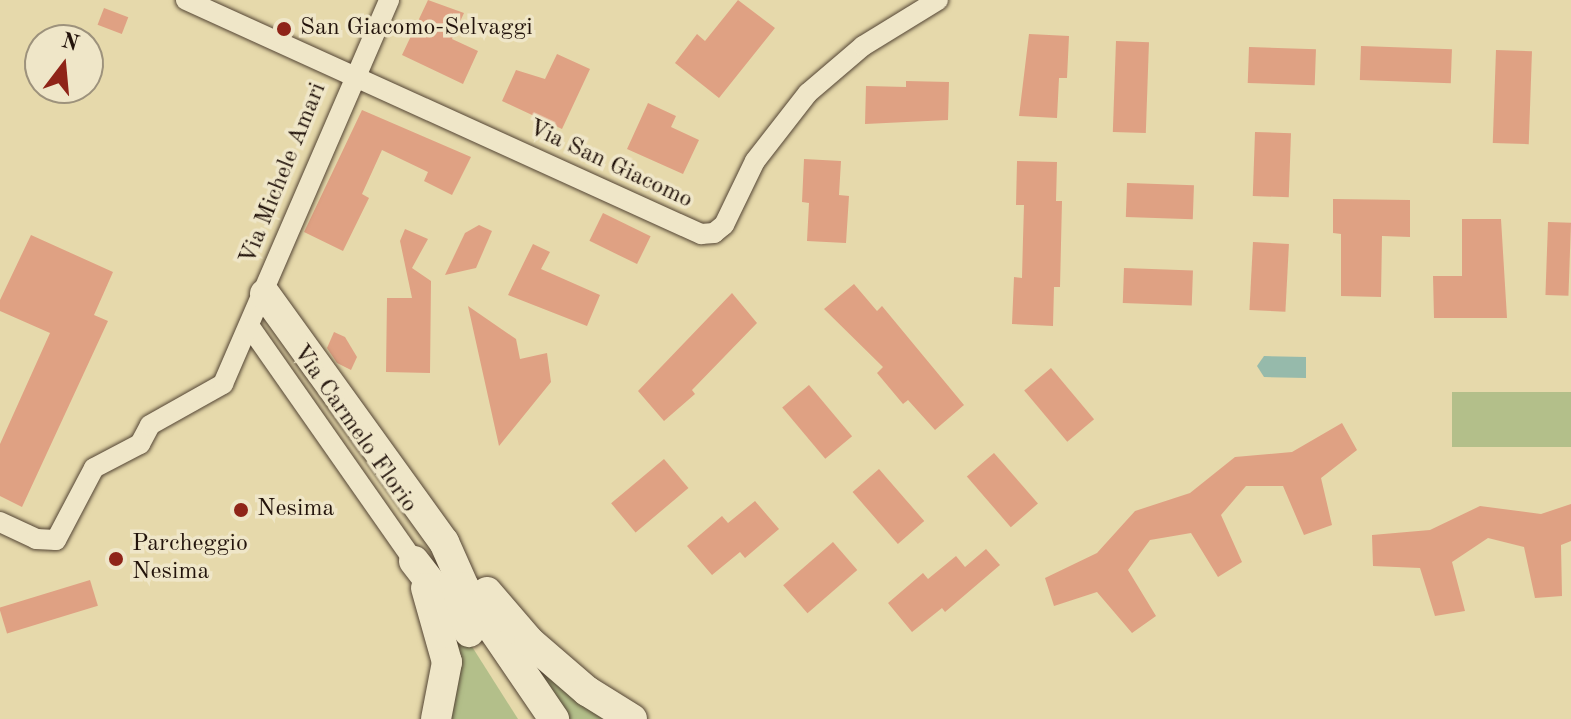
<!DOCTYPE html>
<html>
<head>
<meta charset="utf-8">
<style>
  body { margin:0 }
  #map { position:relative; width:1571px; height:719px; overflow:hidden; background:#e6d9ab; font-family:"Old Standard TT",serif }
  div>[style] { position:absolute }
  .green>* { inset:0; background:#b3bf8a; transform-origin:0 0 }
  .water>* { inset:0; background:#96baab }
  .building>* { inset:0; background:#dfa183; transform-origin:0 0 }
  .roads { filter:drop-shadow(0 0 2px #534433) drop-shadow(0 0 2px #534433) }
  .minor>* { height:20px; margin:-10px; padding:0 10px; transform-origin:10px; border-radius:10px; background:#efe6c8 }
  .secondary>* { height:30px; margin:-15px; padding:0 15px; transform-origin:15px; border-radius:15px; background:#efe6c8 }
  .dots>* { width:22px; height:22px; translate:-50% -50%; box-sizing:border-box; border:4px solid #efe6c8; border-radius:50% }
  span { translate:-50% -50%; white-space:nowrap; text-align:center; line-height:1.15; -webkit-text-stroke:7px #efe6c8; paint-order:stroke }
  .poi-label { font-size:24px; color:#22130b }
  .left { translate:0 -50%; text-align:left }
  .street-label { font-size:24px; color:#22130b }
  .north { position:absolute; left:24px; top:24px; width:80px; height:80px; box-sizing:border-box; background:#efe6c8; border:2px solid #9d927c; border-radius:50%; rotate:16deg; font-size:22px; font-weight:700; line-height:32px; text-align:center; color:#22130b }
  .north::after { content:''; display:block; margin:auto; width:28px; height:36px; background:#8f2418; clip-path:polygon(50% 0,100% 100%,50% 72%,0 100%) }
</style>
</head>
<body>
<div id="map">
  <div class="green">
    <div style="left:1571px;top:392px;width:55px;height:119px;rotate:90deg"></div>
    <div style="clip-path:polygon(454px 639px,471px 645px,518px 719px,448px 719px)"></div>
    <div style="clip-path:polygon(523px 648px,615px 719px,567px 719px)"></div>
  </div>
  <div class="water">
    <div style="clip-path:polygon(1264px 356px,1306px 357px,1306px 378px,1264px 377px,1257px 366px)"></div>
  </div>
  <div class="building">
    <div style="clip-path:polygon(428px 0,464px 13px,452px 39px,478px 51px,463px 84px,402px 55px)"></div>
    <div style="clip-path:polygon(738px 0,775px 28px,719px 98px,675px 63px,697px 34px,705px 41px)"></div>
    <div style="left:104px;top:8px;width:26px;height:18px;rotate:21deg"></div>
    <div style="clip-path:polygon(1029px 34px,1069px 36px,1067px 78px,1059px 78px,1057px 118px,1019px 116px)"></div>
    <div style="left:1116px;top:41px;width:33px;height:91px;rotate:2deg"></div>
    <div style="left:1361px;top:46px;width:91px;height:34px;rotate:2deg"></div>
    <div style="left:1249px;top:47px;width:67px;height:36px;rotate:2deg"></div>
    <div style="left:1496px;top:50px;width:36px;height:93px;rotate:2deg"></div>
    <div style="clip-path:polygon(557px 54px,590px 69px,562px 129px,502px 101px,516px 70px,545px 79px)"></div>
    <div style="clip-path:polygon(906px 81px,949px 82px,948px 120px,865px 124px,866px 86px,906px 87px)"></div>
    <div style="clip-path:polygon(648px 103px,676px 116px,671px 127px,699px 140px,683px 174px,627px 149px)"></div>
    <div style="clip-path:polygon(362px 110px,471px 157px,452px 195px,424px 181px,428px 172px,382px 150px,362px 194px,369px 198px,343px 251px,304px 232px)"></div>
    <div style="left:1255px;top:132px;width:36px;height:64px;rotate:2deg"></div>
    <div style="clip-path:polygon(804px 159px,841px 161px,839px 195px,849px 196px,846px 243px,807px 241px,809px 203px,802px 202px)"></div>
    <div style="clip-path:polygon(1017px 161px,1057px 162px,1056px 201px,1062px 201px,1060px 287px,1054px 287px,1053px 326px,1012px 324px,1014px 277px,1022px 278px,1023px 239px,1024px 205px,1016px 205px)"></div>
    <div style="left:1127px;top:183px;width:67px;height:34px;rotate:2deg"></div>
    <div style="clip-path:polygon(1333px 199px,1410px 200px,1410px 237px,1382px 236px,1381px 297px,1341px 296px,1341px 234px,1333px 233px)"></div>
    <div style="left:603px;top:213px;width:53px;height:31px;rotate:26deg"></div>
    <div style="clip-path:polygon(1462px 219px,1501px 219px,1507px 318px,1434px 318px,1433px 276px,1462px 276px)"></div>
    <div style="left:1548px;top:222px;width:23px;height:73px;rotate:2deg"></div>
    <div style="clip-path:polygon(479px 225px,492px 231px,476px 268px,445px 275px,465px 233px)"></div>
    <div style="clip-path:polygon(405px 229px,428px 239px,412px 268px,431px 281px,430px 373px,386px 372px,387px 298px,412px 298px,400px 241px)"></div>
    <div style="clip-path:polygon(31px 235px,113px 272px,94px 315px,108px 321px,22px 507px,0 496px,0 444px,50px 333px,0 311px,0 300px)"></div>
    <div style="left:1253px;top:242px;width:36px;height:68px;rotate:3deg"></div>
    <div style="clip-path:polygon(533px 244px,550px 252px,541px 269px,600px 295px,587px 326px,508px 295px)"></div>
    <div style="left:1124px;top:268px;width:69px;height:35px;rotate:2deg"></div>
    <div style="clip-path:polygon(854px 284px,877px 311px,882px 306px,964px 405px,935px 430px,908px 400px,903px 404px,877px 373px,883px 367px,824px 309px)"></div>
    <div style="clip-path:polygon(732px 293px,757px 323px,692px 390px,695px 394px,664px 421px,638px 391px)"></div>
    <div style="clip-path:polygon(468px 306px,516px 339px,520px 359px,547px 353px,551px 382px,499px 446px)"></div>
    <div style="clip-path:polygon(334px 332px,345px 337px,357px 357px,351px 370px,337px 363px,327px 348px)"></div>
    <div style="left:1051px;top:368px;width:67px;height:35px;rotate:50deg"></div>
    <div style="left:809px;top:385px;width:67px;height:35px;rotate:50deg"></div>
    <div style="clip-path:polygon(1342px 423px,1357px 450px,1321px 478px,1332px 525px,1304px 535px,1283px 486px,1246px 486px,1221px 515px,1242px 562px,1218px 577px,1191px 533px,1150px 540px,1128px 570px,1156px 616px,1132px 633px,1097px 592px,1054px 606px,1045px 578px,1097px 553px,1135px 511px,1190px 493px,1235px 457px,1292px 452px)"></div>
    <div style="left:994px;top:453px;width:67px;height:36px;rotate:49deg"></div>
    <div style="left:664px;top:459px;width:38px;height:69px;rotate:50deg"></div>
    <div style="left:879px;top:469px;width:69px;height:35px;rotate:49deg"></div>
    <div style="clip-path:polygon(755px 501px,779px 529px,745px 558px,740px 552px,712px 575px,687px 546px,722px 516px,728px 523px)"></div>
    <div style="clip-path:polygon(1571px 504px,1571px 541px,1561px 545px,1562px 596px,1535px 598px,1524px 547px,1488px 538px,1452px 562px,1465px 611px,1435px 616px,1420px 568px,1373px 566px,1372px 535px,1430px 530px,1480px 506px,1541px 514px)"></div>
    <div style="left:833px;top:542px;width:37px;height:66px;rotate:49deg"></div>
    <div style="clip-path:polygon(986px 549px,1000px 565px,945px 612px,942px 608px,912px 632px,888px 603px,923px 573px,928px 579px,956px 556px,965px 567px)"></div>
    <div style="left:90px;top:580px;width:27px;height:95px;rotate:73deg"></div>
  </div>
  <div class="roads">
    <div class="minor">
      <div style="left:186px;top:0;width:566px;rotate:24.44deg"></div>
      <div style="left:701px;top:234px;width:13px;rotate:-4deg"></div>
      <div style="left:714px;top:233px;width:13px;rotate:-39deg"></div>
      <div style="left:724px;top:225px;width:71px;rotate:-64.2deg"></div>
      <div style="left:755px;top:161px;width:86px;rotate:-52.1deg"></div>
      <div style="left:808px;top:93px;width:72px;rotate:-40.5deg"></div>
      <div style="left:863px;top:46px;width:88px;rotate:-31.5deg"></div>
      <div style="left:250px;top:327px;width:286px;rotate:55deg"></div>
      <div style="left:0;top:522px;width:40px;rotate:25deg"></div>
      <div style="left:36px;top:539px;width:20px;rotate:3deg"></div>
      <div style="left:56px;top:540px;width:81px;rotate:-62.2deg"></div>
      <div style="left:94px;top:468px;width:52px;rotate:-27.6deg"></div>
      <div style="left:140px;top:444px;width:21px;rotate:-62deg"></div>
      <div style="left:150px;top:425px;width:84px;rotate:-29.3deg"></div>
      <div style="left:223px;top:384px;width:418px;rotate:-66.6deg"></div>
    </div>
    <div class="secondary">
      <div style="left:265px;top:294px;width:306px;rotate:54.2deg"></div>
      <div style="left:444px;top:542px;width:49px;rotate:66deg"></div>
      <div style="left:464px;top:587px;width:160px;rotate:55.7deg"></div>
      <div style="left:414px;top:561px;width:90px;rotate:52.2deg"></div>
      <div style="left:426px;top:588px;width:77px;rotate:74.2deg"></div>
      <div style="left:447px;top:662px;width:58px;rotate:100.9deg"></div>
      <div style="left:487px;top:592px;width:65px;rotate:49.4deg"></div>
      <div style="left:529px;top:641px;width:77px;rotate:40.8deg"></div>
      <div style="left:587px;top:691px;width:53px;rotate:31.9deg"></div>
    </div>
  </div>
  <div class="dots">
    <div style="left:284px;top:29px;background:#8f2418"></div>
    <div style="left:241px;top:510px;background:#8f2418"></div>
    <div style="left:116px;top:559px;background:#8f2418"></div>
  </div>
  <div class="poi-label">
    <span class="left" style="left:300px;top:29px">San Giacomo-Selvaggi</span>
    <span class="left" style="left:257px;top:510px">Nesima</span>
    <span class="left" style="left:132px;top:559px">Parcheggio<br>Nesima</span>
  </div>
  <div class="street-label">
    <span style="left:610px;top:165px;rotate:25deg">Via San Giacomo</span>
    <span style="left:284px;top:174px;rotate:-68deg">Via Michele Amari</span>
    <span style="left:354px;top:429px;rotate:55deg">Via Carmelo Florio</span>
  </div>
  <div class="north">N</div>
</div>
</body>
</html>
